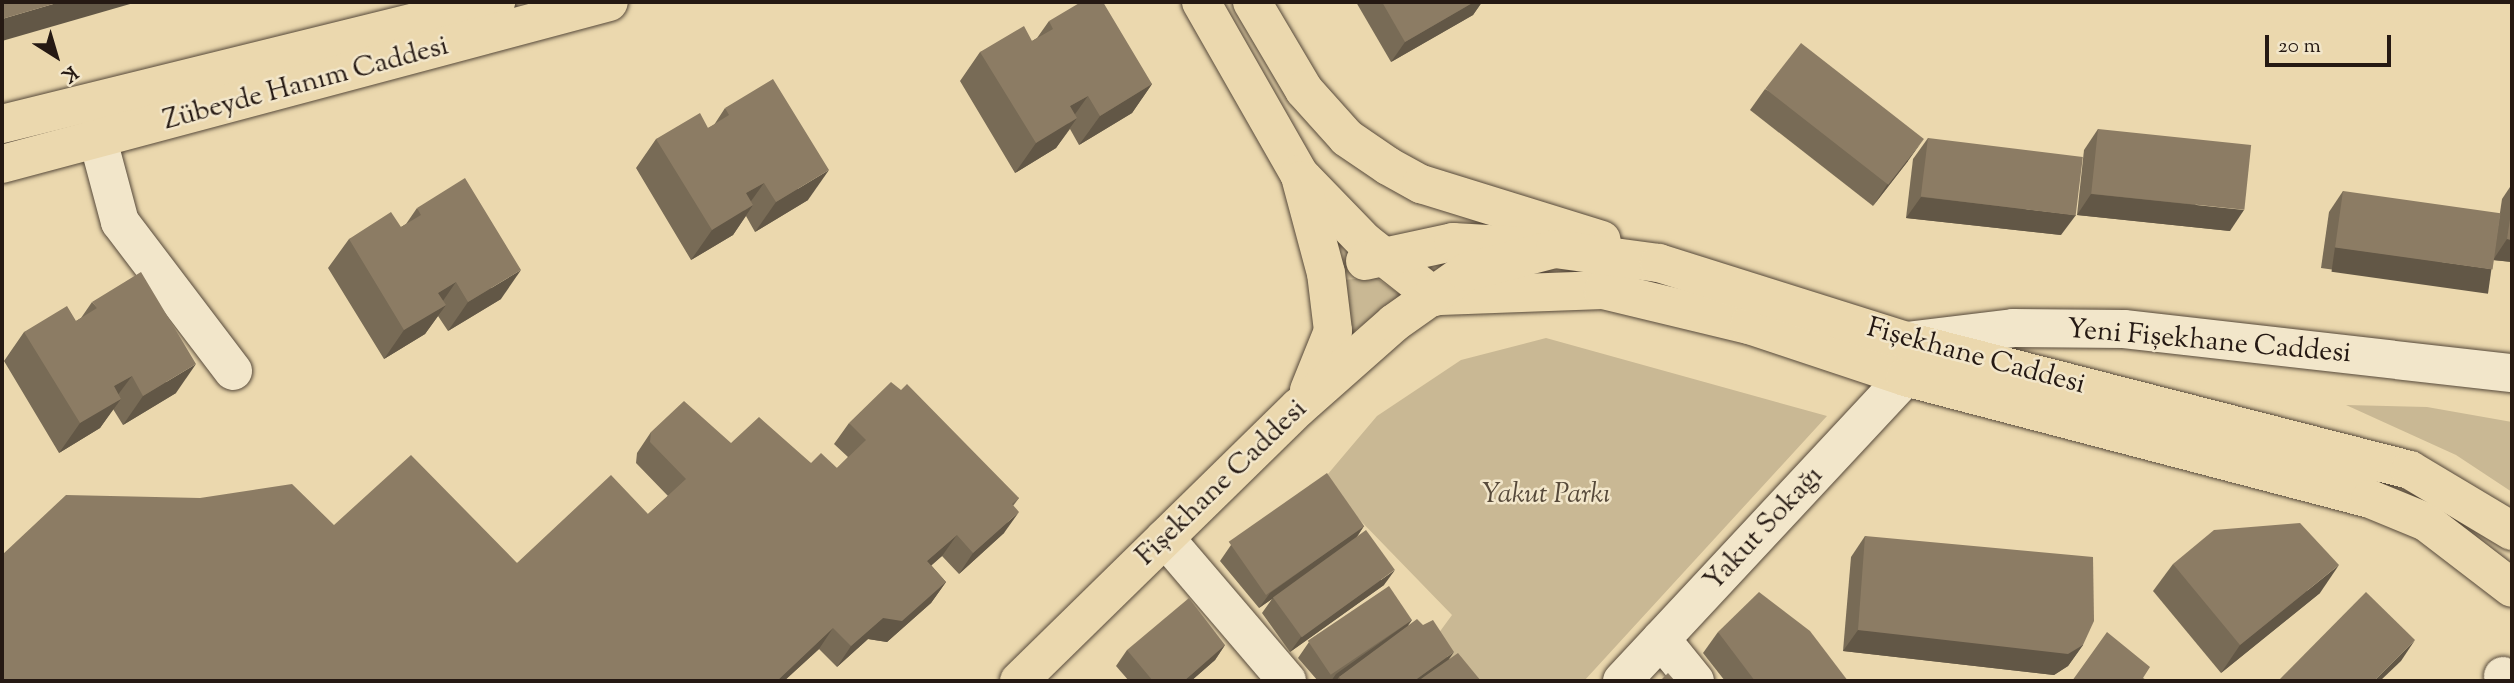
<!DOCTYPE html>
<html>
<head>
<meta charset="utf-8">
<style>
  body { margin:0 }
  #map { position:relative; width:2514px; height:683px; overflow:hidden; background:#ebd8ae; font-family:"Sorts Mill Goudy",serif }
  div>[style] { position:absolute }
  .green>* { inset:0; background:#c9b894 }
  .roads { filter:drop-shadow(0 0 2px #56493a) drop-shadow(0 0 2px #56493a) }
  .minor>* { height:38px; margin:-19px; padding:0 19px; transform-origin:19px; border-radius:19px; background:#f2e6ca }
  .major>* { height:38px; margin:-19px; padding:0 19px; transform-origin:19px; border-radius:19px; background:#ebd8ae }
  .wall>* { inset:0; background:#786b56 }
  .shaded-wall>* { inset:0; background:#625746; transform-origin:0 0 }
  .building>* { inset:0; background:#8c7c64; transform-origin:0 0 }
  span { translate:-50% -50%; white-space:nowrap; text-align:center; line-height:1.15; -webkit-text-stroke:5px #f2e6ca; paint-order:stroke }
  .street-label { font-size:28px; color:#251913 }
  .park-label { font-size:28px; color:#56493a; font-style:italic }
  .frame { position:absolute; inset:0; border:4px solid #251913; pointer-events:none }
  .north { position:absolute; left:21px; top:21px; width:70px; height:70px; -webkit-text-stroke:5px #f2e6ca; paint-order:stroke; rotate:143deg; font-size:19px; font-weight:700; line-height:28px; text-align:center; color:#251913 }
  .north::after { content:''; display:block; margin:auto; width:24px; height:32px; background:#251913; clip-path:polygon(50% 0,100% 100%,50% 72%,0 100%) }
  .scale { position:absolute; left:2265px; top:35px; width:126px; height:32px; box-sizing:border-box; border:4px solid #251913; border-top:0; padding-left:9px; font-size:21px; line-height:24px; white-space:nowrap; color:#251913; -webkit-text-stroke:5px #f2e6ca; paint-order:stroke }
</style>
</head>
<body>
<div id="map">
  <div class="green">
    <div style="clip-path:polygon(1375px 277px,1402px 296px,1343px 339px,1344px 280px)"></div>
    <div style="clip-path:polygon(1546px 338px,1827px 416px,1584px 681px,1462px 681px,1430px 645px,1452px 615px,1322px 481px,1377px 416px,1461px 360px)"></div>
    <div style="clip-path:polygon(2346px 405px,2427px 407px,2512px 422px,2512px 492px,2456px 455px)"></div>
  </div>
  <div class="roads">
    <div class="minor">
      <div style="left:98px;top:140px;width:85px;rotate:75deg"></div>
      <div style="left:120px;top:222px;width:187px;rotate:52.8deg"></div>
      <div style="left:1906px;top:341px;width:108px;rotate:-6.9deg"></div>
      <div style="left:2013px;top:328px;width:111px;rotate:0.5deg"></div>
      <div style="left:2124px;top:329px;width:390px;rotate:6.5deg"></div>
      <div style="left:1165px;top:538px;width:188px;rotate:49.5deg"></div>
      <div style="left:1661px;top:639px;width:54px;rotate:51deg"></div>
      <div style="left:2503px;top:676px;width:6px;rotate:51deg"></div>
      <div style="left:1622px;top:681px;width:415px;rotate:-47deg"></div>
    </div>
    <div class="major">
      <div style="left:1201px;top:2px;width:198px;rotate:60.3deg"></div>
      <div style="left:1299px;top:174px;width:95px;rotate:45.9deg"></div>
      <div style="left:1365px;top:242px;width:89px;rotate:38.2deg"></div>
      <div style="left:1252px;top:2px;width:102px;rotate:59.4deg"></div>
      <div style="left:1304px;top:90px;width:64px;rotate:48.1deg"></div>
      <div style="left:1347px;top:138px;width:50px;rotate:34.3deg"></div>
      <div style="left:1388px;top:166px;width:38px;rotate:29deg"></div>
      <div style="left:1421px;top:184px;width:189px;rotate:17.2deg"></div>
      <div style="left:2px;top:124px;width:509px;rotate:-13.87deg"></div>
      <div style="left:2px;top:164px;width:628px;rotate:-14.94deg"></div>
      <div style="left:1301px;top:180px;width:96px;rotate:75deg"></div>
      <div style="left:1326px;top:273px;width:58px;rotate:83.1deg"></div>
      <div style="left:1333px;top:331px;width:64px;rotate:112.1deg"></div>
      <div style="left:1365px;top:261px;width:90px;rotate:-12.2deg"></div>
      <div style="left:1453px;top:242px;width:70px;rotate:3.3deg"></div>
      <div style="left:1440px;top:296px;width:163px;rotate:-2.1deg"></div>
      <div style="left:1603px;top:290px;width:150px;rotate:13.5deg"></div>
      <div style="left:1749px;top:325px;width:164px;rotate:18.4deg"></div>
      <div style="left:1905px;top:377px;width:481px;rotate:14.7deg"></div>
      <div style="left:2370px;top:499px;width:61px;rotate:22.3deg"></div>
      <div style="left:2426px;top:522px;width:108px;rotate:37.5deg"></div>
      <div style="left:1019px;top:681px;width:390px;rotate:-44.4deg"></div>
      <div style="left:1298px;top:408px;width:128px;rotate:-41.5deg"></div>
      <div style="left:1394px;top:323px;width:88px;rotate:-35.3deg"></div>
      <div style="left:1466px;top:272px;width:92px;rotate:-14.5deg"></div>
      <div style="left:1555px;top:249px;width:105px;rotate:7.7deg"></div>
      <div style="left:1659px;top:263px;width:259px;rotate:17.5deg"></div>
      <div style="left:1906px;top:341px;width:520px;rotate:14.36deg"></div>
      <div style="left:2410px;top:470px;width:119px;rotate:30.9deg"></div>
    </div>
  </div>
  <div class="wall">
    <div style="clip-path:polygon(1356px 2px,1482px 2px,1473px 15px,1391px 62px)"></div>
    <div style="clip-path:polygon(1049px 21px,1152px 84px,1132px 113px,1079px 145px,1070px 129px,1056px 148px,1015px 173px,960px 81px,980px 52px,1032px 41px,1037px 38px)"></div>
    <div style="clip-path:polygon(1765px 89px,1908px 161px,1873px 206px,1750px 110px)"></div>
    <div style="clip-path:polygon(725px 108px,808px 200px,755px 232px,746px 216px,733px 235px,691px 260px,636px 168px,656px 139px,708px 128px,714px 125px)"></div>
    <div style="clip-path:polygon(2098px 129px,2230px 231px,2077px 215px,2084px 150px)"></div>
    <div style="clip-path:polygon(1928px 138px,2061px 235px,1906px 218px,1913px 159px)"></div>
    <div style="clip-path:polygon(2512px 184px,2512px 262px,2493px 260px,2502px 199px)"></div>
    <div style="clip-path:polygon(2343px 191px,2477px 290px,2321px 268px,2329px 212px)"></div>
    <div style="clip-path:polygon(417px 208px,501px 299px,448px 331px,438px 316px,425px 334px,384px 359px,328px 268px,349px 239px,401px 227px,406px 224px)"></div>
    <div style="clip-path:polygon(92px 302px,176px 393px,123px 425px,113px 409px,100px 428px,59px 453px,4px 361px,24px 332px,76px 321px,81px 318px)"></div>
    <div style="clip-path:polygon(849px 423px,1019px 498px,1013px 506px,1004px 533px,959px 574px,942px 556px,931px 565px,946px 582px,931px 603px,887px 642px,868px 639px,837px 667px,819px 649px,784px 681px,2px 681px,334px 525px,517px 563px,648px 514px,668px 496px,636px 463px,637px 453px,651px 432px,731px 443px,811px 463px,837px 468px,848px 457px,834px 444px)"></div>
    <div style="clip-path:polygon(1364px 526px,1357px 537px,1384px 585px,1290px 652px,1262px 613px,1272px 599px,1259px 608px,1220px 561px,1231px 545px)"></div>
    <div style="clip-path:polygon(1865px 536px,2083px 645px,2068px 666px,2054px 675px,1843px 651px,1851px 557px)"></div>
    <div style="clip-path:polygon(2173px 564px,2320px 593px,2221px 673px,2153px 591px)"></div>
    <div style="clip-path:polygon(1412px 620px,1408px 625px,1449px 659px,1481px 681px,1318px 681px,1298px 658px,1309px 642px)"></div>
    <div style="clip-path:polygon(1718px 632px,1848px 681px,1725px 681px,1703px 653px)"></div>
    <div style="clip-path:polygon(1225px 645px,1215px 660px,1191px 681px,1129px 681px,1116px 666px,1127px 650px)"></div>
  </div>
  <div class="shaded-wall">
    <div style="clip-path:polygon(60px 2px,137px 2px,2px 41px,2px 19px)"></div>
    <div style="clip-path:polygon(1474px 2px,1482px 2px,1473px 15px,1391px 62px,1405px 42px)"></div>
    <div style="clip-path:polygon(1152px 84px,1132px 113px,1079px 145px,1100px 116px)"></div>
    <div style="clip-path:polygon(1088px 96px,1068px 124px,1077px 118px,1056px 148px,1015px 173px,1036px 143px,1070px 106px)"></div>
    <div style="clip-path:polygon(1923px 140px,1908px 161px,1873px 206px,1887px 185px)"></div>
    <div style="clip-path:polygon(829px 170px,808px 200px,755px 232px,776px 202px)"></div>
    <div style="clip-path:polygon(764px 183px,744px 211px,753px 205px,733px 235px,691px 260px,712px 230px,746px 193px)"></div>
    <div style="clip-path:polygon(2091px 194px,2244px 210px,2230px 231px,2077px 215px)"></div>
    <div style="clip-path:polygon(1921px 197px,2076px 215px,2061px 235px,1906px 218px)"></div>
    <div style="clip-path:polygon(2507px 239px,2512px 240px,2512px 262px,2493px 260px)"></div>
    <div style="left:2335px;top:247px;width:158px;height:25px;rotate:8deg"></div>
    <div style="clip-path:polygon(521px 270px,501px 299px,448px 331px,468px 302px)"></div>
    <div style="clip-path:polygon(456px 282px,436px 311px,446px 305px,425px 334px,384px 359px,404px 330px,438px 293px)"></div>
    <div style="clip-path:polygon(196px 364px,176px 393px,123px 425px,143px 396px)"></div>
    <div style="clip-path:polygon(132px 376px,111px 404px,121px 399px,100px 428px,59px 453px,80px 423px,114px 386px)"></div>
    <div style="clip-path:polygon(1019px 512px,1004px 533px,959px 574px,973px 553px)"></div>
    <div style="clip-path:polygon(1364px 526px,1353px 542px,1259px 608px,1270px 593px)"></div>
    <div style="clip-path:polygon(957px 535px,942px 556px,913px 582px,927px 561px)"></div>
    <div style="clip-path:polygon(2339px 565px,2320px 593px,2221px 673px,2240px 645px)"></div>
    <div style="clip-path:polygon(1395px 570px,1384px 585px,1290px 652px,1301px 637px)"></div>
    <div style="clip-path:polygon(946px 582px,931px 603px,887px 642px,868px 639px,837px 667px,851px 646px,883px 618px)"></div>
    <div style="clip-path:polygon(1412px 620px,1401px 635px,1339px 677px,1336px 681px,1331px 681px,1336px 674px)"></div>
    <div style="clip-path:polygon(833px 628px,819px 649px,784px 681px,777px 681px)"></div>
    <div style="clip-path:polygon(1858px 630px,2083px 645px,2068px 666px,2054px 675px,1843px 651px)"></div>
    <div style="clip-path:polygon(2415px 640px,2401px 661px,2380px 681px,2374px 681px)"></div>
    <div style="clip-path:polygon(1225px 645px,1215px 660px,1191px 681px,1184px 681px)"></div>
    <div style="clip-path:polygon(1454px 652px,1443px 668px,1424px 681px,1414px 681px)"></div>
  </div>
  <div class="building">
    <div style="clip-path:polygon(2px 2px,60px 2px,2px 19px)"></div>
    <div style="clip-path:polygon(1081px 2px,1103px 2px,1152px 84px,1100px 116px,1088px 96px,1070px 106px,1077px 118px,1036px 143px,980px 52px,1024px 26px,1032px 41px,1053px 29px,1049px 21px)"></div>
    <div style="clip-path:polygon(1382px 2px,1474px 2px,1405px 42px)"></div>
    <div style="left:1801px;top:43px;width:156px;height:58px;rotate:38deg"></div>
    <div style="clip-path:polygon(773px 79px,829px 170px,776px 202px,764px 183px,746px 193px,753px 205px,712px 230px,656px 139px,700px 113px,708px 128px,729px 115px,725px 108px)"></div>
    <div style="left:2098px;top:129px;width:154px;height:65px;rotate:6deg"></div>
    <div style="left:1928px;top:138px;width:156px;height:59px;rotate:7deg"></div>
    <div style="clip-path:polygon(465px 178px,521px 270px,468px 302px,456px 282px,438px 293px,446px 305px,404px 330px,349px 239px,391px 212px,401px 227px,421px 215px,417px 208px)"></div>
    <div style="left:2343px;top:191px;width:159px;height:57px;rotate:8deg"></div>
    <div style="clip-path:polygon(2512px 206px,2512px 240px,2507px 239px)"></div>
    <div style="clip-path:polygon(141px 272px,196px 364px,143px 396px,132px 376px,114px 386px,121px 399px,80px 423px,24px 332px,67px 306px,76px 321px,97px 308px,92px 302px)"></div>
    <div style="clip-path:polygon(891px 382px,901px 390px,907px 384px,1019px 498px,1012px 504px,1019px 512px,973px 553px,957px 535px,927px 561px,946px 582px,902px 621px,883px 618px,851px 646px,833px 628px,777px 681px,2px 681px,2px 555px,66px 495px,200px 498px,292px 484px,334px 525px,411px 455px,517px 563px,611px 475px,648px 514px,686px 479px,650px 442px,651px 432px,684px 401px,731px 443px,759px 417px,811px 463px,821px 453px,837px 468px,866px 440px,849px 423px)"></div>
    <div style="left:1327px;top:473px;width:65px;height:120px;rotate:55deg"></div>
    <div style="clip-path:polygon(2300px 523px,2339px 565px,2240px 645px,2173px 564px,2214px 530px)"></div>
    <div style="left:1366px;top:530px;width:49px;height:115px;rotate:54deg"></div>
    <div style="clip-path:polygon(1865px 536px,2093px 557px,2094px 621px,2083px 645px,2068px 654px,1858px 630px)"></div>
    <div style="left:1389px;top:586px;width:41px;height:98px;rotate:56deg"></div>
    <div style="clip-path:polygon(1759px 592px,1810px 631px,1848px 681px,1755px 681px,1718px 632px)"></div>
    <div style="clip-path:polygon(2366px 592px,2415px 640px,2374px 681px,2282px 681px,2280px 679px)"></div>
    <div style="clip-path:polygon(1189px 598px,1225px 645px,1184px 681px,1153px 681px,1127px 650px)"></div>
    <div style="clip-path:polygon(1417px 619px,1423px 625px,1433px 620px,1454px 652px,1414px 681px,1342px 681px,1339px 677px)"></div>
    <div style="clip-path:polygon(2107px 632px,2150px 667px,2143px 678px,2148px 681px,2072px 681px)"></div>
    <div style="clip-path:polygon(1458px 653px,1481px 681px,1418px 681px)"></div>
    <div style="clip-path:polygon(1668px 673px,1675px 681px,1660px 681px)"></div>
  </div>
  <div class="street-label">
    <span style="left:306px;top:84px;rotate:-15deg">Zübeyde Hanım Caddesi</span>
    <span style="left:2209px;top:342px;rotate:5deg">Yeni Fişekhane Caddesi</span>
    <span style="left:1976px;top:357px;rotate:15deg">Fişekhane Caddesi</span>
    <span style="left:1222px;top:483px;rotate:-44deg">Fişekhane Caddesi</span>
    <span style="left:1764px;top:529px;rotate:-47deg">Yakut Sokağı</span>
  </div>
  <div class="park-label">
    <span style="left:1546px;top:495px">Yakut Parkı</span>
  </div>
  <div class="frame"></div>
  <div class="north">K</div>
  <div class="scale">20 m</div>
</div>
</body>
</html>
